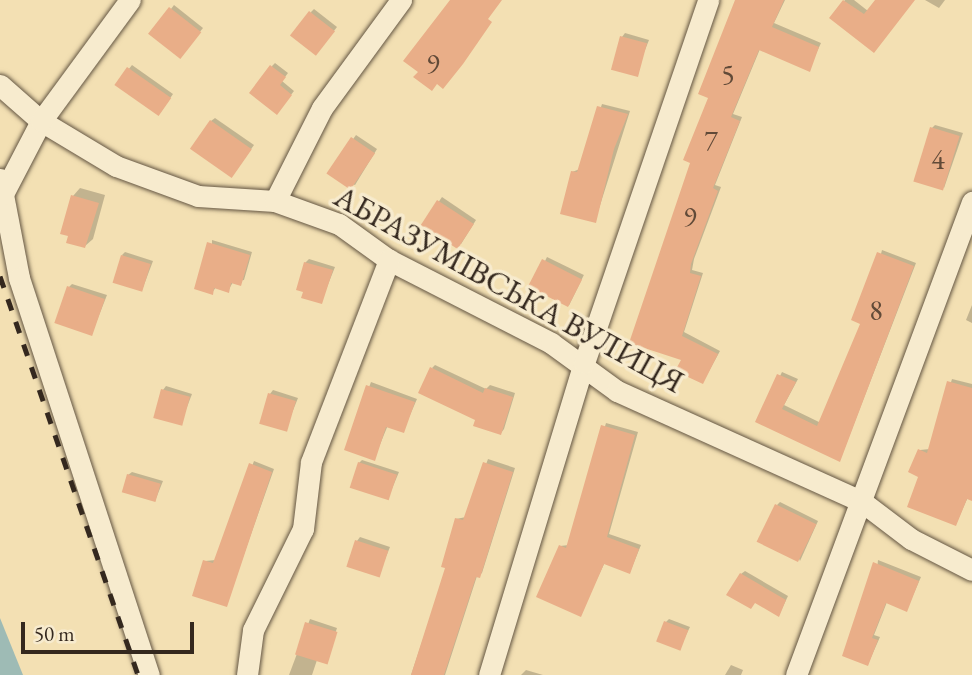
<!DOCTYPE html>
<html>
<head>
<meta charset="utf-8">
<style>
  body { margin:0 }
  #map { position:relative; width:972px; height:675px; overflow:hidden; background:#f3e0b3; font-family:"EB Garamond",serif }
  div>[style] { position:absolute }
  .water>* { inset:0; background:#9ebbb5 }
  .shadow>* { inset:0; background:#0003; transform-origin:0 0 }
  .building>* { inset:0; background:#e9ae88; transform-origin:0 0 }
  .roads { filter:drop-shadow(0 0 2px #645643) drop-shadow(0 0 2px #645643) }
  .minor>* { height:21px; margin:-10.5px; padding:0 10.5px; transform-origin:10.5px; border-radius:10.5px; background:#f7ebce }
  .rail>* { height:5px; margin-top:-2.5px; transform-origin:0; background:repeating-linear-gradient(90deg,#34281e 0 12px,transparent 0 24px) }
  span { translate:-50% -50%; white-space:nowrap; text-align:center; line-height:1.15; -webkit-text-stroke:7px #f7ebce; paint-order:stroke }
  .number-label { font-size:28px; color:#614a38 }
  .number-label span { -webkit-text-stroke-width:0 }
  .street-label { font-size:32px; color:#34281e }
  .scale { position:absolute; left:21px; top:622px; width:173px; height:32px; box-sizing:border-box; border:4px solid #34281e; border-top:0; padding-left:9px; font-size:21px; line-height:24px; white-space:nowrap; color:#34281e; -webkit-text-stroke:5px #f7ebce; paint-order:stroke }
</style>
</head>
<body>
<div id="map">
  <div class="water">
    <div style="clip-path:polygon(0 618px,23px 675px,0 675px)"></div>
  </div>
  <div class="shadow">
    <div style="clip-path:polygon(752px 0,785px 0,774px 23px,821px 43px,809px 69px,760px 49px,733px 114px,742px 117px,715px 185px,721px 187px,694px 259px,692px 270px,703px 273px,684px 332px,720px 351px,703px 382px,683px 359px,632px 342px)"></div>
    <div style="clip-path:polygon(845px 0,854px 0,868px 11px,877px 0,887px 0,904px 13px,831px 18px)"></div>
    <div style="clip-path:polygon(925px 0,945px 0,939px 8px)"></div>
    <div style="clip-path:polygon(174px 5px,203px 28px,182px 54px,171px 9px)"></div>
    <div style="clip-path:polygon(314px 9px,337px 27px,319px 50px,311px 12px)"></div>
    <div style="clip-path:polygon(625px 33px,649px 40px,635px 75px,622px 37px)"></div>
    <div style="clip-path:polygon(275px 63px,288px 73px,282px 81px,294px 91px,280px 109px,272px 66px)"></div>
    <div style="clip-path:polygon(132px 65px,173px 94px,162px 110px,117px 84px)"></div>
    <div style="clip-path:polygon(602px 104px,630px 111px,595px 221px,572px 172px,580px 169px)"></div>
    <div style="clip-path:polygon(215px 118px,254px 145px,235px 172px,211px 121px)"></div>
    <div style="clip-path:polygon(935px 125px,963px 133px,944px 188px,932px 128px)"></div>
    <div style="clip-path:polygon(356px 135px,377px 149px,355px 185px,329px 173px)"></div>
    <div style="clip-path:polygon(80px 188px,105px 195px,93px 239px,85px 246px,70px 235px,73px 196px)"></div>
    <div style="clip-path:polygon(442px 197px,476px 220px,461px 244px,423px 225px)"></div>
    <div style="clip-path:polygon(212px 240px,252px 252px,244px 280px,233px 282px,228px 291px,216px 287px,212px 293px)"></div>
    <div style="clip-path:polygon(882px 250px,916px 263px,840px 460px,758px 421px,782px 372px,798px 379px,784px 405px,821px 423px,863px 323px)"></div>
    <div style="clip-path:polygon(125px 252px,153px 261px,142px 290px,122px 255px)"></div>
    <div style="left:547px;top:257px;width:41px;height:34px;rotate:26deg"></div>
    <div style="clip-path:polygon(309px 259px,335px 267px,321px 302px,305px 263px)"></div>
    <div style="clip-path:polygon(72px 284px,107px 295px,92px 333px,69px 287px)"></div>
    <div style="clip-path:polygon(972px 305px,972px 323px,966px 320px)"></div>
    <div style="clip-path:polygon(435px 365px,486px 389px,490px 385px,515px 393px,504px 429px,501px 433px,432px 368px)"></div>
    <div style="clip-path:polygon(952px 379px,972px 384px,972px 499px,968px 497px,956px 524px,921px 476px,910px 471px,920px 450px,930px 449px)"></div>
    <div style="clip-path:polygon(371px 382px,417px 399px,403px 431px,388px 425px,374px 459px,346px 449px)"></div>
    <div style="clip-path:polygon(166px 386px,192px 394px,180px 425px,163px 390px)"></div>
    <div style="clip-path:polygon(273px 390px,298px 398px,285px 430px,270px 394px)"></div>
    <div style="clip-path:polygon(606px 423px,638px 432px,609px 534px,641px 545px,630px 572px,605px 562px,580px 615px,560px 546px,569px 545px)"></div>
    <div style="clip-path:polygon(488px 459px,515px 468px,482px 573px,477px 576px,445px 675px,411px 675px,447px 567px,456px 519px,466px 517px)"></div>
    <div style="clip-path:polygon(362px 460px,399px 472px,388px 498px,359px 463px)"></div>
    <div style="clip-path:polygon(254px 461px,274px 469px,226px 605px,205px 561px,216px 560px)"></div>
    <div style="clip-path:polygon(132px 472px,163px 481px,155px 501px,128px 475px)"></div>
    <div style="clip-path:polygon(780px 502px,818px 521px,800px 561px,777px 505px)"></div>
    <div style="clip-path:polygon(360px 537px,390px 547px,378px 576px,357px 541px)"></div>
    <div style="clip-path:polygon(878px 560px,921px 577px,907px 609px,887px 602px,874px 635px,880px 637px,868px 664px)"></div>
    <div style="clip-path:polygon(745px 571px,788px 596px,779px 615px,741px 574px)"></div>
    <div style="clip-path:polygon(310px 619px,337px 628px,326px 661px,317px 660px,312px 675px,289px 675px)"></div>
    <div style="clip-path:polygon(669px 619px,690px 627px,679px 649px,666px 622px)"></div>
    <div style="clip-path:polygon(731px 665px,743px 670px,741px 675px,725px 675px)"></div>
    <div style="clip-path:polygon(526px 670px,543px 675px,521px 675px)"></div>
  </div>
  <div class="building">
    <div style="clip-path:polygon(450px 0,502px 0,488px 19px,492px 22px,463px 64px,443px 89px,437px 84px,432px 91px,413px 77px,418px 72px,403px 61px)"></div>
    <div style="clip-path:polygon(735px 0,784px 0,772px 27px,819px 47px,810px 72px,759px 50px,731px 117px,740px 121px,713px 188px,718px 191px,691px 264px,690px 273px,701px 276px,682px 336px,718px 354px,703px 384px,675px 371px,681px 360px,629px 343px,690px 163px,683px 160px,708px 98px,698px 94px)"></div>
    <div style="clip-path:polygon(843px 0,864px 14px,875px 0,915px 0,874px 53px,829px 18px)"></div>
    <div style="left:169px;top:7px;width:41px;height:34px;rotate:38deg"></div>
    <div style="left:309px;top:11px;width:33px;height:31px;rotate:38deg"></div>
    <div style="left:620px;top:36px;width:28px;height:35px;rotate:15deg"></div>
    <div style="clip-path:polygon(270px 65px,286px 77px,280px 85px,292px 95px,277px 115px,249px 93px)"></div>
    <div style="left:127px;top:67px;width:54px;height:22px;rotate:35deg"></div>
    <div style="clip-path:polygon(597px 106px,628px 114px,614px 149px,596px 223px,560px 214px,571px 171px,577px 172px)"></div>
    <div style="left:210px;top:120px;width:51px;height:35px;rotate:35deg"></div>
    <div style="left:930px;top:127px;width:31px;height:57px;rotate:17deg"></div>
    <div style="left:351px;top:137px;width:29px;height:44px;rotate:34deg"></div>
    <div style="clip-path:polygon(71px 195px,99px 203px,85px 248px,66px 243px,68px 236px,60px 234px)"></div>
    <div style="left:437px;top:200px;width:44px;height:30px;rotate:33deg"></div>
    <div style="clip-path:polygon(207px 242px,250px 255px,241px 286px,231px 283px,229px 293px,214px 288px,213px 295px,194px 289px)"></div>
    <div style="clip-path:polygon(877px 252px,914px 266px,840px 462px,755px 422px,777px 374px,796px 382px,782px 409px,817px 426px,860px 324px,851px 320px)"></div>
    <div style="left:121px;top:255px;width:31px;height:29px;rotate:17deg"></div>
    <div style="left:542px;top:259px;width:45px;height:31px;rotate:27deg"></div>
    <div style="clip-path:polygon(304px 262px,333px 270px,322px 304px,301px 298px,303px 292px,296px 290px)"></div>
    <div style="left:67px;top:286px;width:40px;height:39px;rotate:19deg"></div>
    <div style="clip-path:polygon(430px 367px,483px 393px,485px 388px,513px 397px,501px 435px,473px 426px,475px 420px,418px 393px)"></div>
    <div style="clip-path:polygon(947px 381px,972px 388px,972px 501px,967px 499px,956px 526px,907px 507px,918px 477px,908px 472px,918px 449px,927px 453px)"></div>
    <div style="clip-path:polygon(366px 385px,415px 402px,404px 433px,386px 427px,375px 461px,344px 450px)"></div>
    <div style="left:161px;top:389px;width:30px;height:30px;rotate:15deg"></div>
    <div style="left:268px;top:393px;width:29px;height:32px;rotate:16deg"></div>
    <div style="clip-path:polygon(601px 425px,635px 435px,607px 537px,639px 549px,630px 574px,604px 564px,581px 617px,536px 597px,559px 545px,566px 548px)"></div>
    <div style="left:358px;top:462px;width:41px;height:27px;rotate:18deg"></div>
    <div style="clip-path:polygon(483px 462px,513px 472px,480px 578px,476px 577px,444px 675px,411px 675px,445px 568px,441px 567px,455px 518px,463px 520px)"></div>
    <div style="clip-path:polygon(249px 463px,272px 472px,227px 607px,192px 596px,203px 560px,213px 563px)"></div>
    <div style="left:127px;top:474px;width:35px;height:19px;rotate:16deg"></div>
    <div style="left:775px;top:504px;width:46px;height:42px;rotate:26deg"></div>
    <div style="left:355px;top:540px;width:35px;height:28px;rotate:18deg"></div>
    <div style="clip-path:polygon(873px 562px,919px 581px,907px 612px,886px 603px,872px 638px,878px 640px,868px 666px,842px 656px)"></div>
    <div style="clip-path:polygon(740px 573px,786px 600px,779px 617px,755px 603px,751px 609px,726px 595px)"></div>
    <div style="left:664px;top:621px;width:26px;height:22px;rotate:21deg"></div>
    <div style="left:305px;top:622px;width:34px;height:34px;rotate:17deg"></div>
  </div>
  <div class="roads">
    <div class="minor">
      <div style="left:0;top:85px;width:55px;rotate:41.3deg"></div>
      <div style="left:41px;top:121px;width:87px;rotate:31deg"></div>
      <div style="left:116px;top:166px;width:87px;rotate:20.1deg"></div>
      <div style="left:198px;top:196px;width:77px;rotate:3.7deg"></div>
      <div style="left:275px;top:201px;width:68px;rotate:19.8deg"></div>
      <div style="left:339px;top:224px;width:62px;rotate:35.8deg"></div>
      <div style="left:389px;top:260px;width:182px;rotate:27.1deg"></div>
      <div style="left:551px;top:343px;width:82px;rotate:36deg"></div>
      <div style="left:617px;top:391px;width:268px;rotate:24.3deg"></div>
      <div style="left:861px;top:501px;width:63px;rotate:37.2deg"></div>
      <div style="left:911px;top:539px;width:68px;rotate:26.9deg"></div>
      <div style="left:0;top:179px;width:101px;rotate:79.1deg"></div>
      <div style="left:19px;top:278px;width:418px;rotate:71.9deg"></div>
      <div style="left:3px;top:194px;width:82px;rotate:-62.5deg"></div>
      <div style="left:41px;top:121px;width:150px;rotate:-53.7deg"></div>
      <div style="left:275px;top:201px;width:104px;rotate:-63.2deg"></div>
      <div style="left:322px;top:108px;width:134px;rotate:-53.8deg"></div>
      <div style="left:247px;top:675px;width:45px;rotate:-82.4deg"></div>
      <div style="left:253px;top:630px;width:113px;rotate:-63.7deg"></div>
      <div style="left:303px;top:529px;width:67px;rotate:-83.2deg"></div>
      <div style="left:311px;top:462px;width:217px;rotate:-68.9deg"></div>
      <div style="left:489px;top:675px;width:326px;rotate:-73.1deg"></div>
      <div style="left:584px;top:363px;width:384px;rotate:-71.1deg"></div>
      <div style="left:796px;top:675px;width:505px;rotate:-69.59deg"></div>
    </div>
  </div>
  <div class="rail">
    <div style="left:0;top:276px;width:422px;rotate:70.9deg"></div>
  </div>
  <div class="number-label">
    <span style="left:433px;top:63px">9</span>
    <span style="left:728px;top:74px">5</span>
    <span style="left:711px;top:140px">7</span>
    <span style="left:938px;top:159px">4</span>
    <span style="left:690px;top:216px">9</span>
    <span style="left:876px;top:310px">8</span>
  </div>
  <div class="street-label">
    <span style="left:509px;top:289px;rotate:29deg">АБРАЗУМІВСЬКА ВУЛИЦЯ</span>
  </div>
  <div class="scale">50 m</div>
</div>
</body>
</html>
